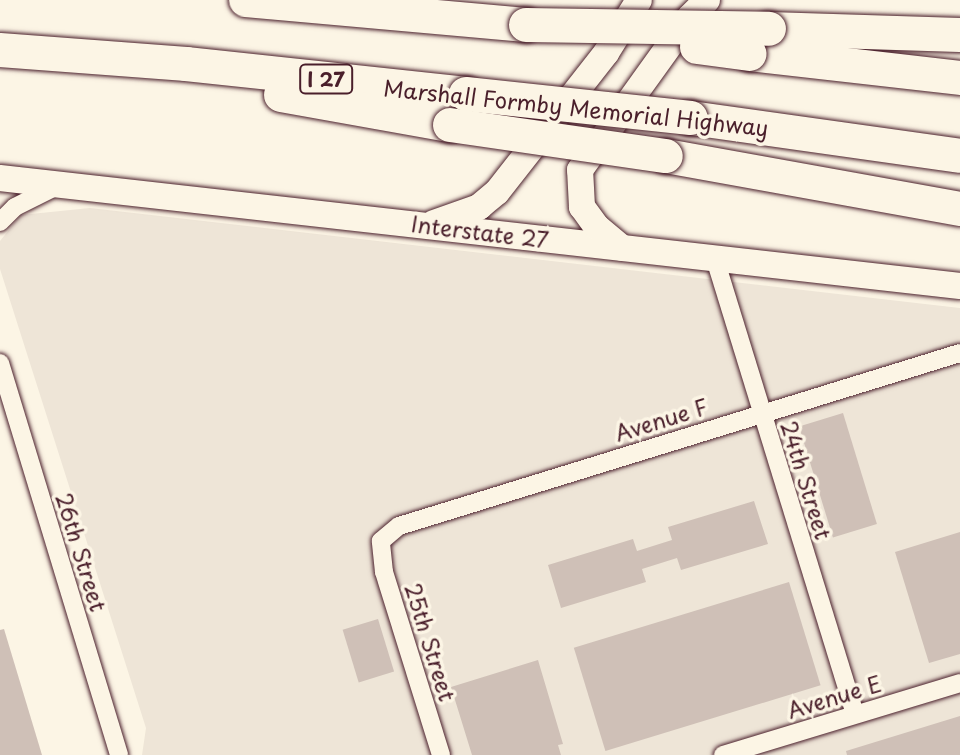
<!DOCTYPE html>
<html>
<head>
<meta charset="utf-8">
<style>
  body { margin:0 }
  #map { position:relative; width:960px; height:755px; overflow:hidden; background:#fcf5e5; font-family:"Playpen Sans",sans-serif }
  div>[style] { position:absolute }
  .built>* { inset:0; background:#eee5d7 }
  .building>* { inset:0; background:#cfc0b7; transform-origin:0 0 }
  .roads { filter:drop-shadow(0 0 2px #4a1f2b) drop-shadow(0 0 2px #4a1f2b) }
  .street>* { height:18px; margin:-9px; padding:0 9px; transform-origin:9px; border-radius:9px; background:#fcf5e5 }
  .secondary>* { height:26px; margin:-13px; padding:0 13px; transform-origin:13px; border-radius:13px; background:#fcf5e5 }
  .highway>* { height:34px; margin:-17px; padding:0 17px; transform-origin:17px; border-radius:17px; background:#fcf5e5 }
  .bridges { filter:drop-shadow(0 0 2px #4a1f2b) drop-shadow(0 0 2px #4a1f2b) }
  .highway-bridge>* { height:34px; margin:-17px; padding:0 17px; transform-origin:17px; border-radius:17px; background:#fcf5e5 }
  span { translate:-50% -50%; white-space:nowrap; text-align:center; line-height:1.15; -webkit-text-stroke:7px #fcf5e5; paint-order:stroke }
  .shield-label span { padding:2px 6px; background:#fcf5e5; border:2px solid; border-radius:6px; -webkit-text-stroke-width:0 }
  .shield-label { font-size:20px; color:#4a1f2b; font-weight:700 }
  .street-label { font-size:22px; color:#4a1f2b }
</style>
</head>
<body>
<div id="map">
  <div class="built">
    <div style="clip-path:polygon(90px 208px,960px 308px,960px 755px,142px 755px,146px 728px,0 269px,0 241px,21px 215px)"></div>
  </div>
  <div class="building">
    <div style="left:843px;top:413px;width:116px;height:46px;rotate:73deg"></div>
    <div style="clip-path:polygon(754px 501px,768px 544px,681px 570px,677px 558px,642px 569px,646px 582px,561px 608px,548px 565px,633px 539px,637px 551px,672px 540px,668px 527px)"></div>
    <div style="clip-path:polygon(960px 532px,960px 654px,929px 663px,895px 552px)"></div>
    <div style="left:789px;top:582px;width:108px;height:225px;rotate:73deg"></div>
    <div style="left:378px;top:619px;width:55px;height:37px;rotate:73deg"></div>
    <div style="clip-path:polygon(4px 629px,42px 755px,0 755px,0 630px)"></div>
    <div style="clip-path:polygon(538px 660px,563px 744px,558px 745px,561px 755px,472px 755px,451px 687px)"></div>
    <div style="clip-path:polygon(960px 716px,960px 755px,847px 755px,846px 751px)"></div>
  </div>
  <div class="roads">
    <div class="street">
      <div style="left:0;top:222px;width:21px;rotate:-45deg"></div>
      <div style="left:15px;top:207px;width:47px;rotate:-26.6deg"></div>
      <div style="left:715px;top:259px;width:476px;rotate:72.9deg"></div>
      <div style="left:0;top:363px;width:410px;rotate:73.1deg"></div>
      <div style="left:441px;top:755px;width:192px;rotate:-107.3deg"></div>
      <div style="left:384px;top:572px;width:31px;rotate:-96deg"></div>
      <div style="left:381px;top:541px;width:23px;rotate:-40deg"></div>
      <div style="left:399px;top:526px;width:587px;rotate:-17.14deg"></div>
      <div style="left:723px;top:755px;width:248px;rotate:-16.9deg"></div>
    </div>
    <div class="secondary">
      <div style="left:0;top:178px;width:966px;rotate:6.42deg"></div>
      <div style="left:434px;top:223px;width:48px;rotate:-19.6deg"></div>
      <div style="left:479px;top:207px;width:23px;rotate:-40deg"></div>
      <div style="left:497px;top:192px;width:177px;rotate:-51.9deg"></div>
      <div style="left:606px;top:53px;width:62px;rotate:-58.1deg"></div>
      <div style="left:622px;top:248px;width:34px;rotate:-140deg"></div>
      <div style="left:596px;top:226px;width:24px;rotate:-126deg"></div>
      <div style="left:582px;top:207px;width:37px;rotate:-93deg"></div>
      <div style="left:580px;top:170px;width:188px;rotate:-54.3deg"></div>
      <div style="left:690px;top:17px;width:24px;rotate:-45deg"></div>
    </div>
    <div class="highway">
      <div style="left:246px;top:0;width:281px;rotate:5.1deg"></div>
      <div style="left:769px;top:29px;width:191px;rotate:1.8deg"></div>
      <div style="left:0;top:50px;width:187px;rotate:4.3deg"></div>
      <div style="left:186px;top:64px;width:282px;rotate:6.1deg"></div>
      <div style="left:750px;top:54px;width:211px;rotate:6.5deg"></div>
      <div style="left:281px;top:95px;width:172px;rotate:10.1deg"></div>
      <div style="left:691px;top:118px;width:272px;rotate:8deg"></div>
      <div style="left:666px;top:156px;width:299px;rotate:10.2deg"></div>
    </div>
  </div>
  <div class="bridges">
    <div class="highway-bridge">
      <div style="left:526px;top:25px;width:243px;rotate:0.9deg"></div>
      <div style="left:697px;top:47px;width:53px;rotate:7.5deg"></div>
      <div style="left:466px;top:94px;width:226px;rotate:6.1deg"></div>
      <div style="left:450px;top:125px;width:218px;rotate:8.2deg"></div>
    </div>
  </div>
  <div class="shield-label">
    <span style="left:326px;top:79px">I 27</span>
  </div>
  <div class="street-label">
    <span style="left:576px;top:107px;rotate:6deg">Marshall Formby Memorial Highway</span>
    <span style="left:480px;top:231px;rotate:7deg">Interstate 27</span>
    <span style="left:661px;top:419px;rotate:-17deg">Avenue F</span>
    <span style="left:807px;top:480px;rotate:73deg">24th Street</span>
    <span style="left:82px;top:552px;rotate:73deg">26th Street</span>
    <span style="left:431px;top:642px;rotate:73deg">25th Street</span>
    <span style="left:834px;top:696px;rotate:-17deg">Avenue E</span>
  </div>
</div>
</body>
</html>
